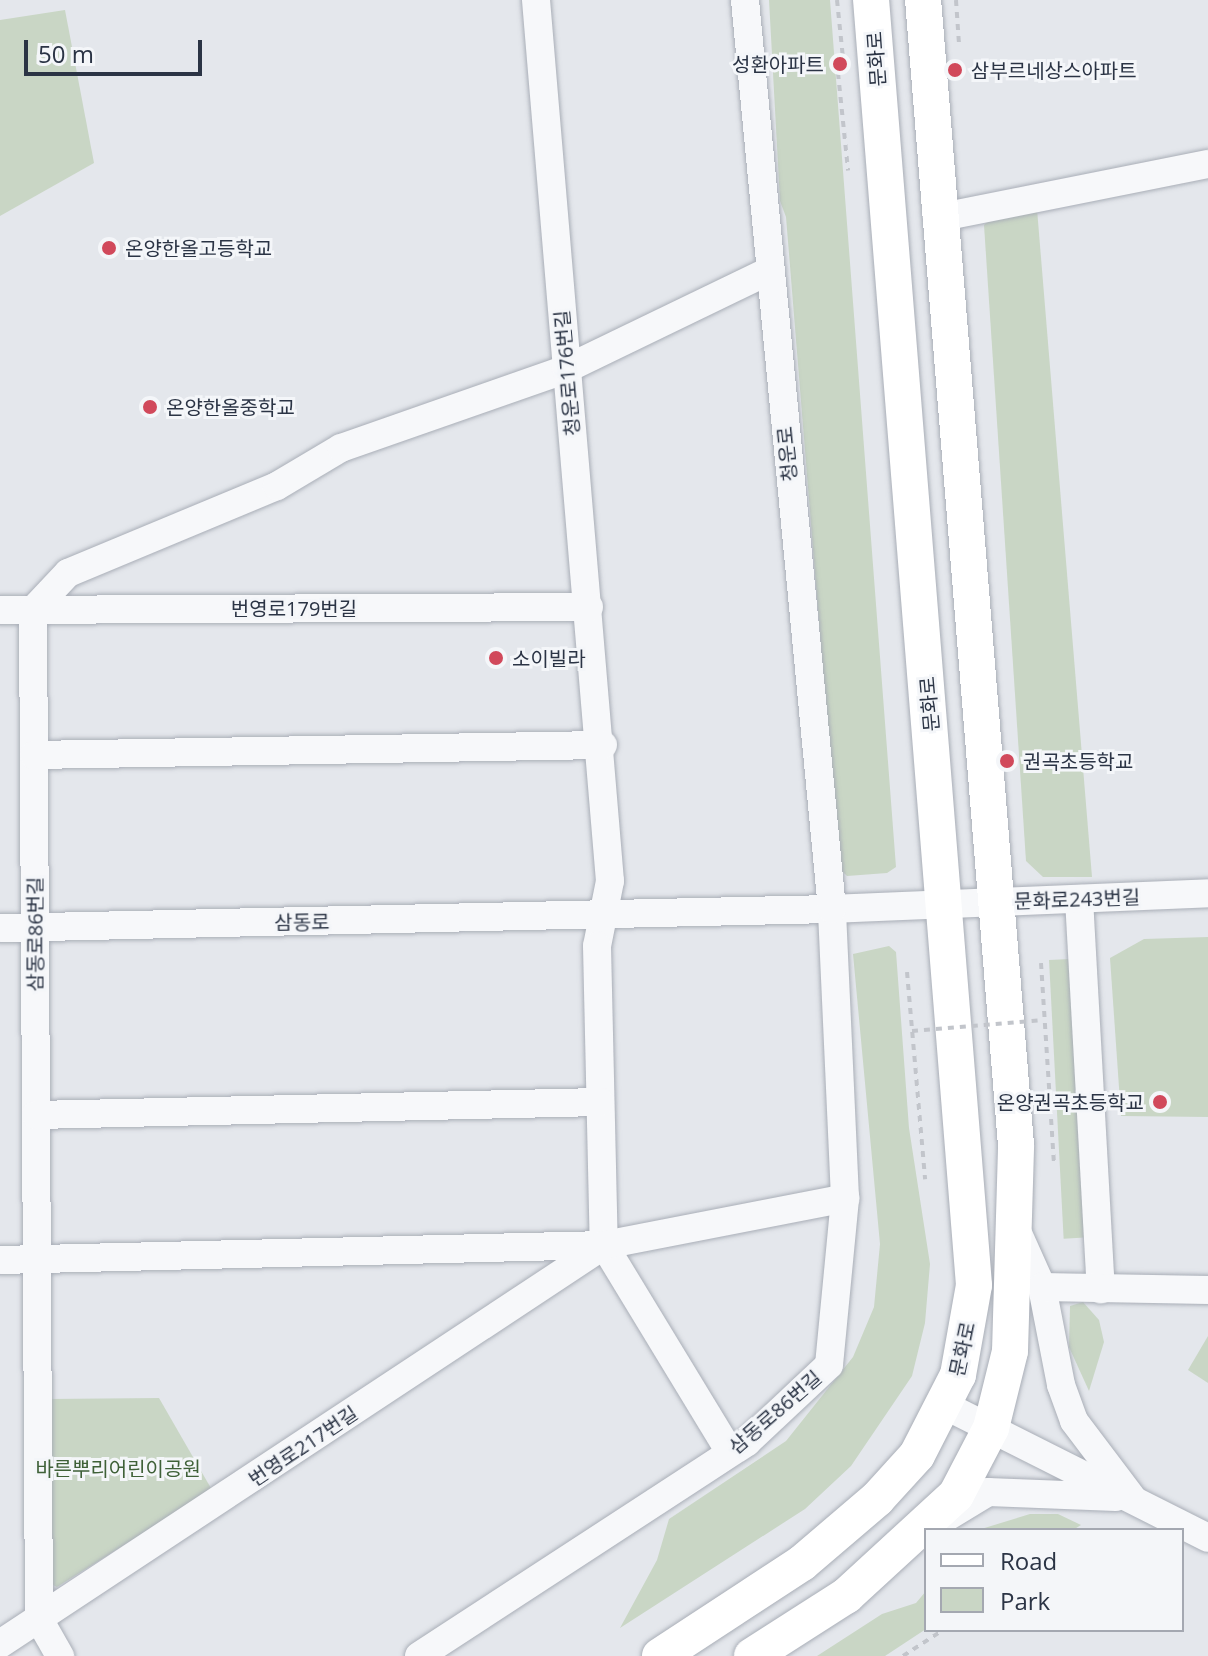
<!DOCTYPE html>
<html>
<head>
<meta charset="utf-8">
<style>
  body { margin:0 }
  #map { position:relative; width:1208px; height:1656px; overflow:hidden; background:#e4e7ec; font-family:"Open Sans","Noto Sans KR",sans-serif }
  div>[style] { position:absolute }
  .green>* { inset:0; background:#c9d6c5; transform-origin:0 0 }
  .path>* { height:4px; margin-top:-2px; transform-origin:0; background:repeating-linear-gradient(90deg,#c2c5cb 0 6px,transparent 0 12px) }
  .roads { filter:drop-shadow(0 0 2px #a9aeb7) drop-shadow(0 0 2px #a9aeb7) }
  .minor>* { height:28px; margin:-14px; padding:0 14px; transform-origin:14px; border-radius:14px; background:#f7f8fa }
  .major>* { height:36px; margin:-18px; padding:0 18px; transform-origin:18px; border-radius:18px; background:#fff }
  .path-bridge>* { height:4px; margin-top:-2px; transform-origin:0; background:repeating-linear-gradient(90deg,#c2c5cb 0 6px,transparent 0 12px) }
  .dots>* { width:22px; height:22px; translate:-50% -50%; box-sizing:border-box; border:4px solid #f4f6f9; border-radius:50% }
  span { translate:-50% -50%; white-space:nowrap; text-align:center; line-height:1.15; -webkit-text-stroke:6px #f4f6f9; paint-order:stroke }
  .street-label { font-size:20px; color:#2b3445 }
  .poi-label { font-size:20px; color:#2b3445 }
  .right { translate:-100% -50%; text-align:right }
  .left { translate:0 -50%; text-align:left }
  .park-label { font-size:20px; color:#3f6138 }
  .legend { position:absolute; left:924px; top:1528px; width:260px; height:104px; box-sizing:border-box; background:#f4f6f9; border:2px solid #a4a8b1; margin:0; padding:10px 14px; list-style:none; font-size:24px; color:#2b3445 }
  .legend li { display:flex; align-items:center; gap:16px; height:40px }
  .legend b { width:40px; border:2px solid #a4a8b1 }
  .scale { position:absolute; left:24px; top:40px; width:178px; height:36px; box-sizing:border-box; border:4px solid #2b3445; border-top:0; padding-left:10px; font-size:24px; line-height:28px; white-space:nowrap; color:#2b3445; -webkit-text-stroke:6px #f4f6f9; paint-order:stroke }
</style>
</head>
<body>
<div id="map">
  <div class="green">
    <div style="clip-path:polygon(769px 0,830px 0,896px 867px,887px 873px,847px 876px,839px 868px,786px 217px,780px 201px)"></div>
    <div style="clip-path:polygon(65px 10px,94px 163px,0 216px,0 20px)"></div>
    <div style="clip-path:polygon(1037px 209px,1092px 877px,1043px 877px,1026px 861px,984px 225px,993px 216px)"></div>
    <div style="clip-path:polygon(1208px 937px,1208px 1117px,1121px 1116px,1110px 958px,1144px 939px)"></div>
    <div style="clip-path:polygon(889px 946px,896px 952px,909px 1128px,930px 1264px,925px 1323px,912px 1376px,851px 1466px,805px 1509px,620px 1628px,657px 1560px,669px 1519px,786px 1441px,853px 1357px,874px 1307px,880px 1244px,853px 954px)"></div>
    <div style="left:1070px;top:959px;width:279px;height:21px;rotate:87deg"></div>
    <div style="clip-path:polygon(1083px 1302px,1099px 1320px,1104px 1342px,1089px 1391px,1069px 1347px,1070px 1306px)"></div>
    <div style="clip-path:polygon(1208px 1336px,1208px 1383px,1188px 1370px)"></div>
    <div style="clip-path:polygon(159px 1398px,212px 1490px,57px 1587px,49px 1583px,48px 1399px)"></div>
    <div style="clip-path:polygon(1030px 1514px,1058px 1514px,1081px 1525px,1073px 1530px,978px 1530px)"></div>
    <div style="clip-path:polygon(926px 1591px,926px 1629px,885px 1656px,817px 1656px,882px 1614px,916px 1603px)"></div>
  </div>
  <div class="path">
    <div style="left:837px;top:0;width:58px;rotate:84.1deg"></div>
    <div style="left:956px;top:0;width:44px;rotate:86.1deg"></div>
    <div style="left:845px;top:71px;width:7px;rotate:164deg"></div>
    <div style="left:838px;top:73px;width:98px;rotate:84.1deg"></div>
    <div style="left:1041px;top:963px;width:203px;rotate:86.3deg"></div>
    <div style="left:907px;top:972px;width:208px;rotate:85deg"></div>
    <div style="left:903px;top:1656px;width:48px;rotate:-33deg"></div>
  </div>
  <div class="roads">
    <div class="minor">
      <div style="left:536px;top:0;width:884px;rotate:85.2deg"></div>
      <div style="left:610px;top:881px;width:66px;rotate:101.3deg"></div>
      <div style="left:597px;top:946px;width:299px;rotate:88.7deg"></div>
      <div style="left:604px;top:1245px;width:242px;rotate:58.7deg"></div>
      <div style="left:937px;top:218px;width:276px;rotate:-11.3deg"></div>
      <div style="left:0;top:610px;width:589px;rotate:-0.29deg"></div>
      <div style="left:33px;top:610px;width:1009px;rotate:89.66deg"></div>
      <div style="left:39px;top:1619px;width:43px;rotate:60.4deg"></div>
      <div style="left:33px;top:610px;width:51px;rotate:-46.6deg"></div>
      <div style="left:68px;top:573px;width:226px;rotate:-22.6deg"></div>
      <div style="left:277px;top:486px;width:74px;rotate:-30.7deg"></div>
      <div style="left:341px;top:448px;width:238px;rotate:-19.3deg"></div>
      <div style="left:566px;top:369px;width:225px;rotate:-25.8deg"></div>
      <div style="left:34px;top:755px;width:569px;rotate:-1.01deg"></div>
      <div style="left:1079px;top:899px;width:391px;rotate:86.8deg"></div>
      <div style="left:0;top:928px;width:832px;rotate:-1.31deg"></div>
      <div style="left:832px;top:909px;width:376px;rotate:-2.4deg"></div>
      <div style="left:36px;top:1115px;width:564px;rotate:-1.32deg"></div>
      <div style="left:1016px;top:1229px;width:64px;rotate:65.9deg"></div>
      <div style="left:1042px;top:1287px;width:100px;rotate:79deg"></div>
      <div style="left:1061px;top:1385px;width:38px;rotate:70deg"></div>
      <div style="left:1074px;top:1421px;width:98px;rotate:52.9deg"></div>
      <div style="left:0;top:1260px;width:604px;rotate:-1.42deg"></div>
      <div style="left:604px;top:1245px;width:246px;rotate:-11deg"></div>
      <div style="left:1042px;top:1287px;width:166px;rotate:1deg"></div>
      <div style="left:946px;top:1406px;width:293px;rotate:26.7deg"></div>
      <div style="left:942px;top:1520px;width:54px;rotate:-31.3deg"></div>
      <div style="left:988px;top:1492px;width:128px;rotate:2.2deg"></div>
      <div style="left:0;top:1644px;width:723px;rotate:-33.43deg"></div>
      <div style="left:419px;top:1656px;width:392px;rotate:-33.1deg"></div>
      <div style="left:747px;top:1442px;width:112px;rotate:-43.2deg"></div>
      <div style="left:829px;top:1365px;width:168px;rotate:-84.5deg"></div>
      <div style="left:845px;top:1198px;width:289px;rotate:-92.6deg"></div>
      <div style="left:832px;top:909px;width:913px;rotate:-95.47deg"></div>
    </div>
    <div class="major">
      <div style="left:660px;top:1656px;width:170px;rotate:-33.2deg"></div>
      <div style="left:802px;top:1563px;width:99px;rotate:-40.5deg"></div>
      <div style="left:877px;top:1499px;width:59px;rotate:-47.7deg"></div>
      <div style="left:917px;top:1455px;width:90px;rotate:-62.9deg"></div>
      <div style="left:958px;top:1375px;width:91px;rotate:-79.9deg"></div>
      <div style="left:974px;top:1285px;width:1289px;rotate:-94.58deg"></div>
      <div style="left:752px;top:1656px;width:112px;rotate:-32.6deg"></div>
      <div style="left:846px;top:1596px;width:149px;rotate:-42.6deg"></div>
      <div style="left:956px;top:1495px;width:76px;rotate:-62.4deg"></div>
      <div style="left:991px;top:1428px;width:79px;rotate:-76.1deg"></div>
      <div style="left:1010px;top:1351px;width:206px;rotate:-88.3deg"></div>
      <div style="left:1016px;top:1145px;width:1149px;rotate:-94.64deg"></div>
    </div>
  </div>
  <div class="path-bridge">
    <div style="left:912px;top:1031px;width:132px;rotate:-4.8deg"></div>
  </div>
  <div class="dots">
    <div style="left:840px;top:64px;background:#d1495b"></div>
    <div style="left:955px;top:70px;background:#d1495b"></div>
    <div style="left:109px;top:248px;background:#d1495b"></div>
    <div style="left:150px;top:407px;background:#d1495b"></div>
    <div style="left:496px;top:658px;background:#d1495b"></div>
    <div style="left:1007px;top:761px;background:#d1495b"></div>
    <div style="left:1160px;top:1102px;background:#d1495b"></div>
  </div>
  <div class="street-label">
    <span style="left:876px;top:59px;rotate:-94deg">문화로</span>
    <span style="left:567px;top:373px;rotate:-95deg">청운로176번길</span>
    <span style="left:787px;top:454px;rotate:-96deg">청운로</span>
    <span style="left:294px;top:608px">번영로179번길</span>
    <span style="left:929px;top:704px;rotate:-95deg">문화로</span>
    <span style="left:1077px;top:899px;rotate:-2deg">문화로243번길</span>
    <span style="left:302px;top:922px;rotate:-1deg">삼동로</span>
    <span style="left:35px;top:934px;rotate:-90deg">삼동로86번길</span>
    <span style="left:962px;top:1349px;rotate:-78deg">문화로</span>
    <span style="left:775px;top:1412px;rotate:-41deg">삼동로86번길</span>
    <span style="left:303px;top:1446px;rotate:-34deg">번영로217번길</span>
  </div>
  <div class="poi-label">
    <span class="right" style="left:824px;top:64px">성환아파트</span>
    <span class="left" style="left:971px;top:70px">삼부르네상스아파트</span>
    <span class="left" style="left:125px;top:248px">온양한올고등학교</span>
    <span class="left" style="left:166px;top:407px">온양한올중학교</span>
    <span class="left" style="left:512px;top:658px">소이빌라</span>
    <span class="left" style="left:1023px;top:761px">권곡초등학교</span>
    <span class="right" style="left:1144px;top:1102px">온양권곡초등학교</span>
  </div>
  <div class="park-label">
    <span style="left:118px;top:1468px">바른뿌리어린이공원</span>
  </div>
  <ul class="legend">
  <li><b style="height:10px;background:#fff"></b>Road</li>
  <li><b style="height:22px;background:#c9d6c5"></b>Park</li>
  </ul>
  <div class="scale">50 m</div>
</div>
</body>
</html>
